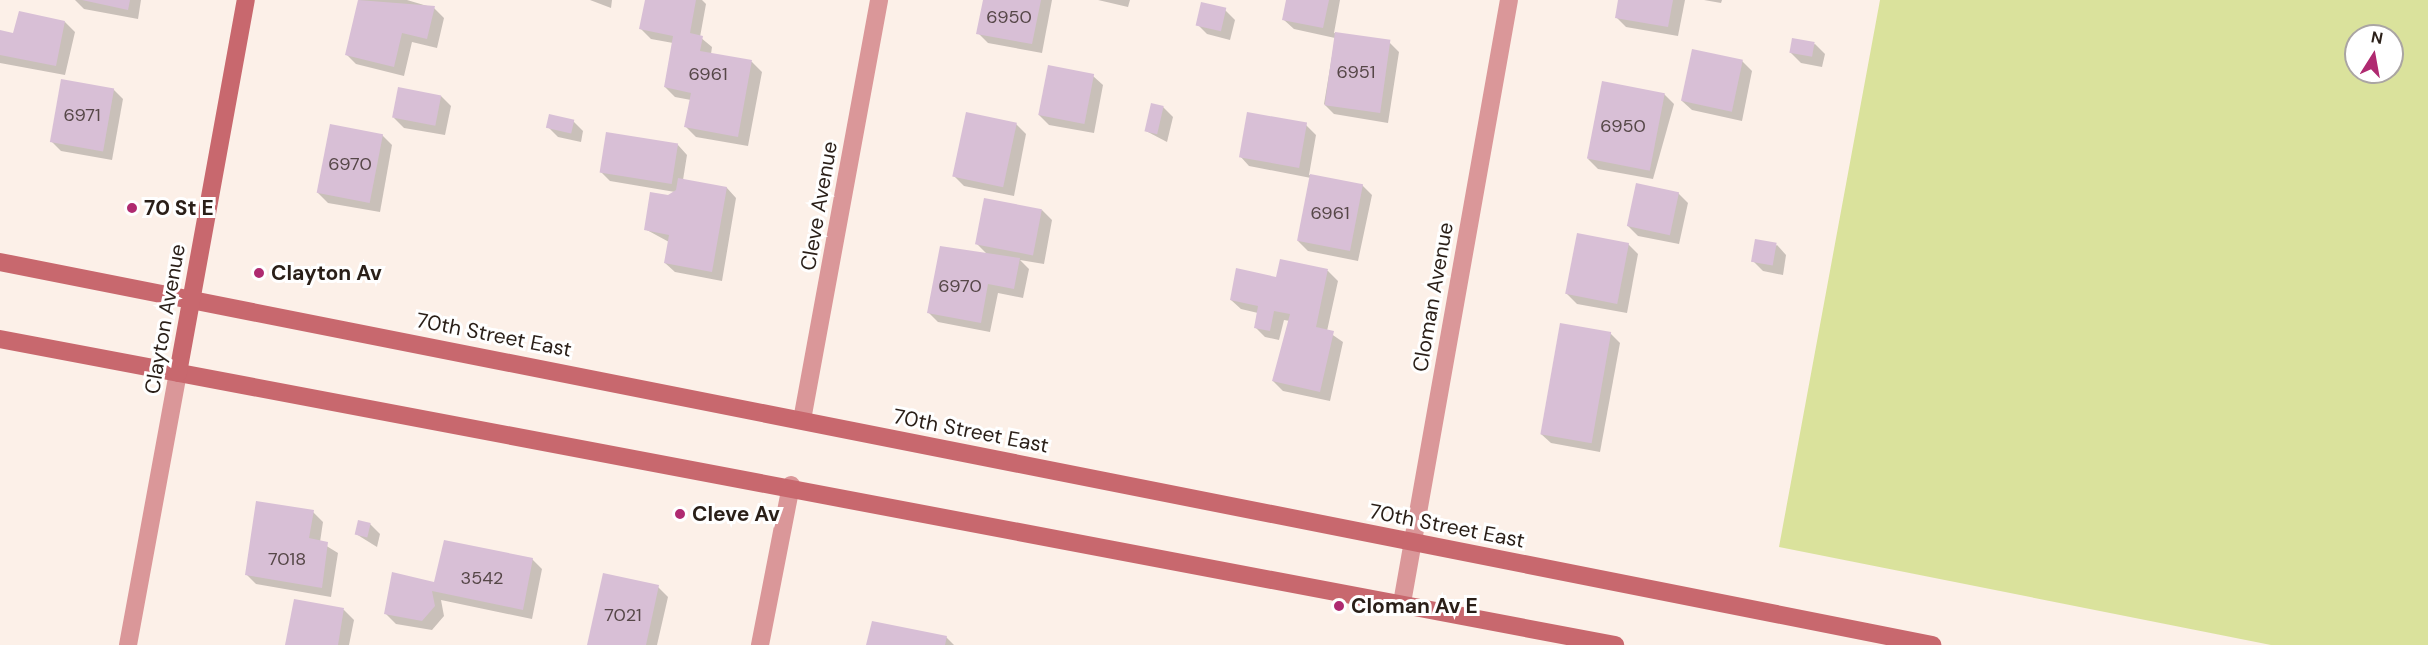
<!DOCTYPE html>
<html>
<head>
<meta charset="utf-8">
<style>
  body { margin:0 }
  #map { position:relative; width:2428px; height:645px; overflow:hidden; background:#fcf0e8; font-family:"DM Sans",sans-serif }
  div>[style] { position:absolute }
  .green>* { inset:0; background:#dae29c }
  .shadow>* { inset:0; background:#0003 }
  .building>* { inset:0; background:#d8bfd6; transform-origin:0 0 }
  .street>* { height:18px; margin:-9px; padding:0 9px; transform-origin:9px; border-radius:9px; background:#da9799 }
  .secondary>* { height:18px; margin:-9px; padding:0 9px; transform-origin:9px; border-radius:9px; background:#c8686e }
  .dots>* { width:16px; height:16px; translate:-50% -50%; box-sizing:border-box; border:3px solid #fff; border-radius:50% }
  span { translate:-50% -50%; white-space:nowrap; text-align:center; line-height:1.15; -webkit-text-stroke:6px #fff; paint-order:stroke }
  .number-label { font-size:18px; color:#564748 }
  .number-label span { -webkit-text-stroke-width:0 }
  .street-label { font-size:21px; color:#2a1f18 }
  .poi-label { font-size:21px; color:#2a1f18; font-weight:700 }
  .left { translate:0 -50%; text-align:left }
  .north { position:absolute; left:2344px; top:24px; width:60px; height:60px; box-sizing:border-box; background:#fff; border:2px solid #aaa5a3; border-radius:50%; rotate:11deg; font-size:16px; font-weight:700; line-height:24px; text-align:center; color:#2a1f18 }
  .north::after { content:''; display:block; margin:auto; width:21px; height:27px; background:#af2a70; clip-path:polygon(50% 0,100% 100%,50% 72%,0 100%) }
</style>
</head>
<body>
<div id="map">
  <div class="green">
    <div style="clip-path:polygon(evenodd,1880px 0,2428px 0,2428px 645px,2271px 645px,1779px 547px,1880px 0,2356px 36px,2392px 36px,2392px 72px,2356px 72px,2356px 36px)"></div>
  </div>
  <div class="shadow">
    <div style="clip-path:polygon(75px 0,141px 0,138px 19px,84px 9px)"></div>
    <div style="clip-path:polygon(359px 0,407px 0,434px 8px,444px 18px,437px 48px,412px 42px,404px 76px,356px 64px,346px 54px)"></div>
    <div style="clip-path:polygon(590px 0,612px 0,611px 8px)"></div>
    <div style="clip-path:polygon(646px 0,702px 0,706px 4px,700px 37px,712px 47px,711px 54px,752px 62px,762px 72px,748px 146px,696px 137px,686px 127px,691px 100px,675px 97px,665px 87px,673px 43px,651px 39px,641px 29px)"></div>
    <div style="clip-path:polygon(984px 0,1052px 0,1042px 53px,988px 43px,978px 33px)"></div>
    <div style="clip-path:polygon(1098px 0,1130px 0,1128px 7px)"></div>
    <div style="clip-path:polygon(1287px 0,1340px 0,1334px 33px,1389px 42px,1399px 52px,1388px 123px,1334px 114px,1324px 104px,1335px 38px,1294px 29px,1284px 20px)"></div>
    <div style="clip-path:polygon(1620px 0,1685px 0,1678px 36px,1626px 27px,1616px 17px)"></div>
    <div style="clip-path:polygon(1704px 0,1722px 0,1721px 3px)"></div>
    <div style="clip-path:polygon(1225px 10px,1235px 20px,1230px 40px,1207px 34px,1197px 24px)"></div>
    <div style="clip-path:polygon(65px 22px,75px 32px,65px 75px,0 63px,0 32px,14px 34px)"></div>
    <div style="clip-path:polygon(1815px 44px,1825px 54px,1822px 67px,1801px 63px,1791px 53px)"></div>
    <div style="clip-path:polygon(1742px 61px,1752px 71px,1742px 121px,1692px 110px,1682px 101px)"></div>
    <div style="clip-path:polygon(1093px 76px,1103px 85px,1094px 133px,1049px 125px,1039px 115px)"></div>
    <div style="clip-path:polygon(113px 89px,123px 99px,112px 160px,61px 151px,51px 141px)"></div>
    <div style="clip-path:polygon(1664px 94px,1674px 104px,1653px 179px,1598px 169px,1588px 159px)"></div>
    <div style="clip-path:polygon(441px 96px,451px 106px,445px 135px,404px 128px,394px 118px)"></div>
    <div style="clip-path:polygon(1163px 107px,1173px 117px,1167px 142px,1146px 131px)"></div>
    <div style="clip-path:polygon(573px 121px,583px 131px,581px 142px,558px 137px,548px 127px)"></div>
    <div style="clip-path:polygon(1016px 124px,1026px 134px,1014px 196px,964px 186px,954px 176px)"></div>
    <div style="clip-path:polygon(1306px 125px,1316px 135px,1309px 175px,1362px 185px,1372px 195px,1358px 261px,1308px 251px,1298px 241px,1311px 178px,1249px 166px,1240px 156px)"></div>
    <div style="clip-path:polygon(382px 135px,392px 145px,380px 212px,328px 203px,318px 193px)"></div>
    <div style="clip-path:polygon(678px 145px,687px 155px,683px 180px,727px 188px,736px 198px,722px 281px,675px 272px,665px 263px,669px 242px,645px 229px,675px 192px,610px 181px,600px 171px)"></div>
    <div style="clip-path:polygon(1678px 193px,1688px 203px,1679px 244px,1638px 236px,1628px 226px)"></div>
    <div style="clip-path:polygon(1042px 210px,1052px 220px,1044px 264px,1020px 260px,1029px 269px,1023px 298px,998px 293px,990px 332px,938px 322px,928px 312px,988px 255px,977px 244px)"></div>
    <div style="clip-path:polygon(1628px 244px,1638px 254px,1627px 313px,1577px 304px,1567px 294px)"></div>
    <div style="clip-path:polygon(1777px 245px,1786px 255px,1783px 275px,1763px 271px,1753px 261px)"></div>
    <div style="clip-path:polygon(1281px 260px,1328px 271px,1338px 281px,1327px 331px,1343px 342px,1330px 401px,1283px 391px,1273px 381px,1290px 321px,1284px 320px,1279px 340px,1265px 337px,1255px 327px,1258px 313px,1241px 309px,1231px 300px,1277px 278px)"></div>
    <div style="clip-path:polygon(1610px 333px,1620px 343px,1600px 452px,1551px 443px,1541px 434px)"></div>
    <div style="clip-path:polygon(313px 512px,323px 522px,320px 542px,338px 553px,331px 597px,256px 584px,246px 574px)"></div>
    <div style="clip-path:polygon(370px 524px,380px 534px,377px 547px,356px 534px)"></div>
    <div style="clip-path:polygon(532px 559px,542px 569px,532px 619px,441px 600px,444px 616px,432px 630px,396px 624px,386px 614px,435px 584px)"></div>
    <div style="clip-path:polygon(658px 587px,668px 597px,657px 645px,589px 645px)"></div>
    <div style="clip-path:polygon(295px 601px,344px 610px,354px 620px,349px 645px,287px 645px)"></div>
    <div style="clip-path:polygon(946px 637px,954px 645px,868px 645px)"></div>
  </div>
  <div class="building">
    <div style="clip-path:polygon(82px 0,130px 0,128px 10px)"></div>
    <div style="clip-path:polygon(358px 0,435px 6px,427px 39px,402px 33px,394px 67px,345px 55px)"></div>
    <div style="clip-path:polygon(645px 0,696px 0,690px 33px,703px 36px,700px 51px,752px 60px,738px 137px,684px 127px,691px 93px,664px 87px,673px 36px,639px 29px)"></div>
    <div style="clip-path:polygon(983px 0,1041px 0,1032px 44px,976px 34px)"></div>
    <div style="clip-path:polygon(1286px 0,1329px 0,1323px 28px,1282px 20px)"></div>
    <div style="clip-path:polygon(1618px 0,1673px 0,1668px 27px,1615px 18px)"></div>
    <div style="left:1201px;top:2px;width:26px;height:24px;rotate:13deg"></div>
    <div style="clip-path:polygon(19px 11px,65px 21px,56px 66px,0 55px,0 30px,13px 33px)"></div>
    <div style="left:1335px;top:32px;width:56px;height:74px;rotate:8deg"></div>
    <div style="left:1792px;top:38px;width:23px;height:15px;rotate:10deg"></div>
    <div style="left:1692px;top:49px;width:52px;height:53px;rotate:12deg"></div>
    <div style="left:1048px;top:65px;width:47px;height:51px;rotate:11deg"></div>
    <div style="left:61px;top:79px;width:54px;height:64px;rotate:10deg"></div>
    <div style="left:1602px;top:81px;width:64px;height:79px;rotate:11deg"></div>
    <div style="left:398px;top:87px;width:44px;height:31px;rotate:11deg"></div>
    <div style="left:1151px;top:103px;width:13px;height:29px;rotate:13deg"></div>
    <div style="left:966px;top:112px;width:52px;height:66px;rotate:12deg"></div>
    <div style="left:1247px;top:112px;width:61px;height:46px;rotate:10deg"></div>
    <div style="left:549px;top:114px;width:26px;height:14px;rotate:13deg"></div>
    <div style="left:330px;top:124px;width:54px;height:70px;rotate:11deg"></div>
    <div style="left:606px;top:132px;width:73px;height:41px;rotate:9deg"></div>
    <div style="left:1310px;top:174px;width:54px;height:68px;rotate:11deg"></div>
    <div style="clip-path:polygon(678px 178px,727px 187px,712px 272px,664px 263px,669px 235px,644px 230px,650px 192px,668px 195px,676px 190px)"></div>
    <div style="left:1636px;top:183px;width:44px;height:44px;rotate:12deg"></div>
    <div style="left:984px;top:198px;width:59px;height:47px;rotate:11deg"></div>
    <div style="left:1577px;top:233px;width:53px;height:62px;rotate:11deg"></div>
    <div style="left:1755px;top:239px;width:22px;height:23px;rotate:10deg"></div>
    <div style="clip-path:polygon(940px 246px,1020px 258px,1014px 289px,988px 284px,981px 323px,927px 313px)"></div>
    <div style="clip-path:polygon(1280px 259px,1328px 269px,1316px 327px,1334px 331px,1320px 392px,1272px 381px,1290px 314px,1274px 311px,1270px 331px,1254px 328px,1258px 306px,1230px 300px,1236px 268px,1276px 277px)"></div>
    <div style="left:1560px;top:323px;width:52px;height:113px;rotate:10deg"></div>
    <div style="clip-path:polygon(256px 501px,314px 510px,309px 538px,328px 542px,322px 588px,245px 575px)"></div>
    <div style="left:358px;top:520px;width:13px;height:15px;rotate:13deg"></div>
    <div style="clip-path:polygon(444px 540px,533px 558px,523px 610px,432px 591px,435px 606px,422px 621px,384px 614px,392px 572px,434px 582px)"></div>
    <div style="clip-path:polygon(603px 573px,659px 585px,646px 645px,587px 645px)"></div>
    <div style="clip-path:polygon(294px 599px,344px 608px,338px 645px,285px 645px)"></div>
    <div style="clip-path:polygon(872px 621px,947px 636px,945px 645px,866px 645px)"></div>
  </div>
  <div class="street">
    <div style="left:802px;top:420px;width:427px;rotate:-79.6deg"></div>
    <div style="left:1402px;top:603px;width:612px;rotate:-79.94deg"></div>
    <div style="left:128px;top:645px;width:277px;rotate:-79.6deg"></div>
    <div style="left:760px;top:645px;width:163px;rotate:-79deg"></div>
  </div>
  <div class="secondary">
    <div style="left:0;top:262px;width:1970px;rotate:11.21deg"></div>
    <div style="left:0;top:339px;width:1644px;rotate:10.73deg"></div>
    <div style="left:178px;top:373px;width:379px;rotate:-79.7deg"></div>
  </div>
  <div class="dots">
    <div style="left:132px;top:208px;background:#af2a70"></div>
    <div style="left:259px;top:273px;background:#af2a70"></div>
    <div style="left:680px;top:514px;background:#af2a70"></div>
    <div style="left:1339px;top:606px;background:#af2a70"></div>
  </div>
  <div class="number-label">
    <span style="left:1009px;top:17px">6950</span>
    <span style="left:1356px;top:72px">6951</span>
    <span style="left:708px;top:74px">6961</span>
    <span style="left:82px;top:115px">6971</span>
    <span style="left:1623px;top:126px">6950</span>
    <span style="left:350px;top:164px">6970</span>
    <span style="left:1330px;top:213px">6961</span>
    <span style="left:960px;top:286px">6970</span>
    <span style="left:287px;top:559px">7018</span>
    <span style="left:482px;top:578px">3542</span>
    <span style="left:623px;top:615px">7021</span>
  </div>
  <div class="street-label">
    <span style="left:819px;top:206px;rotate:-80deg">Cleve Avenue</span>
    <span style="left:1433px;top:297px;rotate:-80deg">Cloman Avenue</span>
    <span style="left:165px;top:319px;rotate:-80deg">Clayton Avenue</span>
    <span style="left:494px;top:335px;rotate:11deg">70th Street East</span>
    <span style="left:971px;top:431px;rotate:11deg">70th Street East</span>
    <span style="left:1447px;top:526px;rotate:11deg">70th Street East</span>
  </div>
  <div class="poi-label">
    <span class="left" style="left:144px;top:208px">70 St E</span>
    <span class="left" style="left:271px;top:273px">Clayton Av</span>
    <span class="left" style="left:692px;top:514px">Cleve Av</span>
    <span class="left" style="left:1351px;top:606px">Cloman Av E</span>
  </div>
  <div class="north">N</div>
</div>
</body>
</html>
